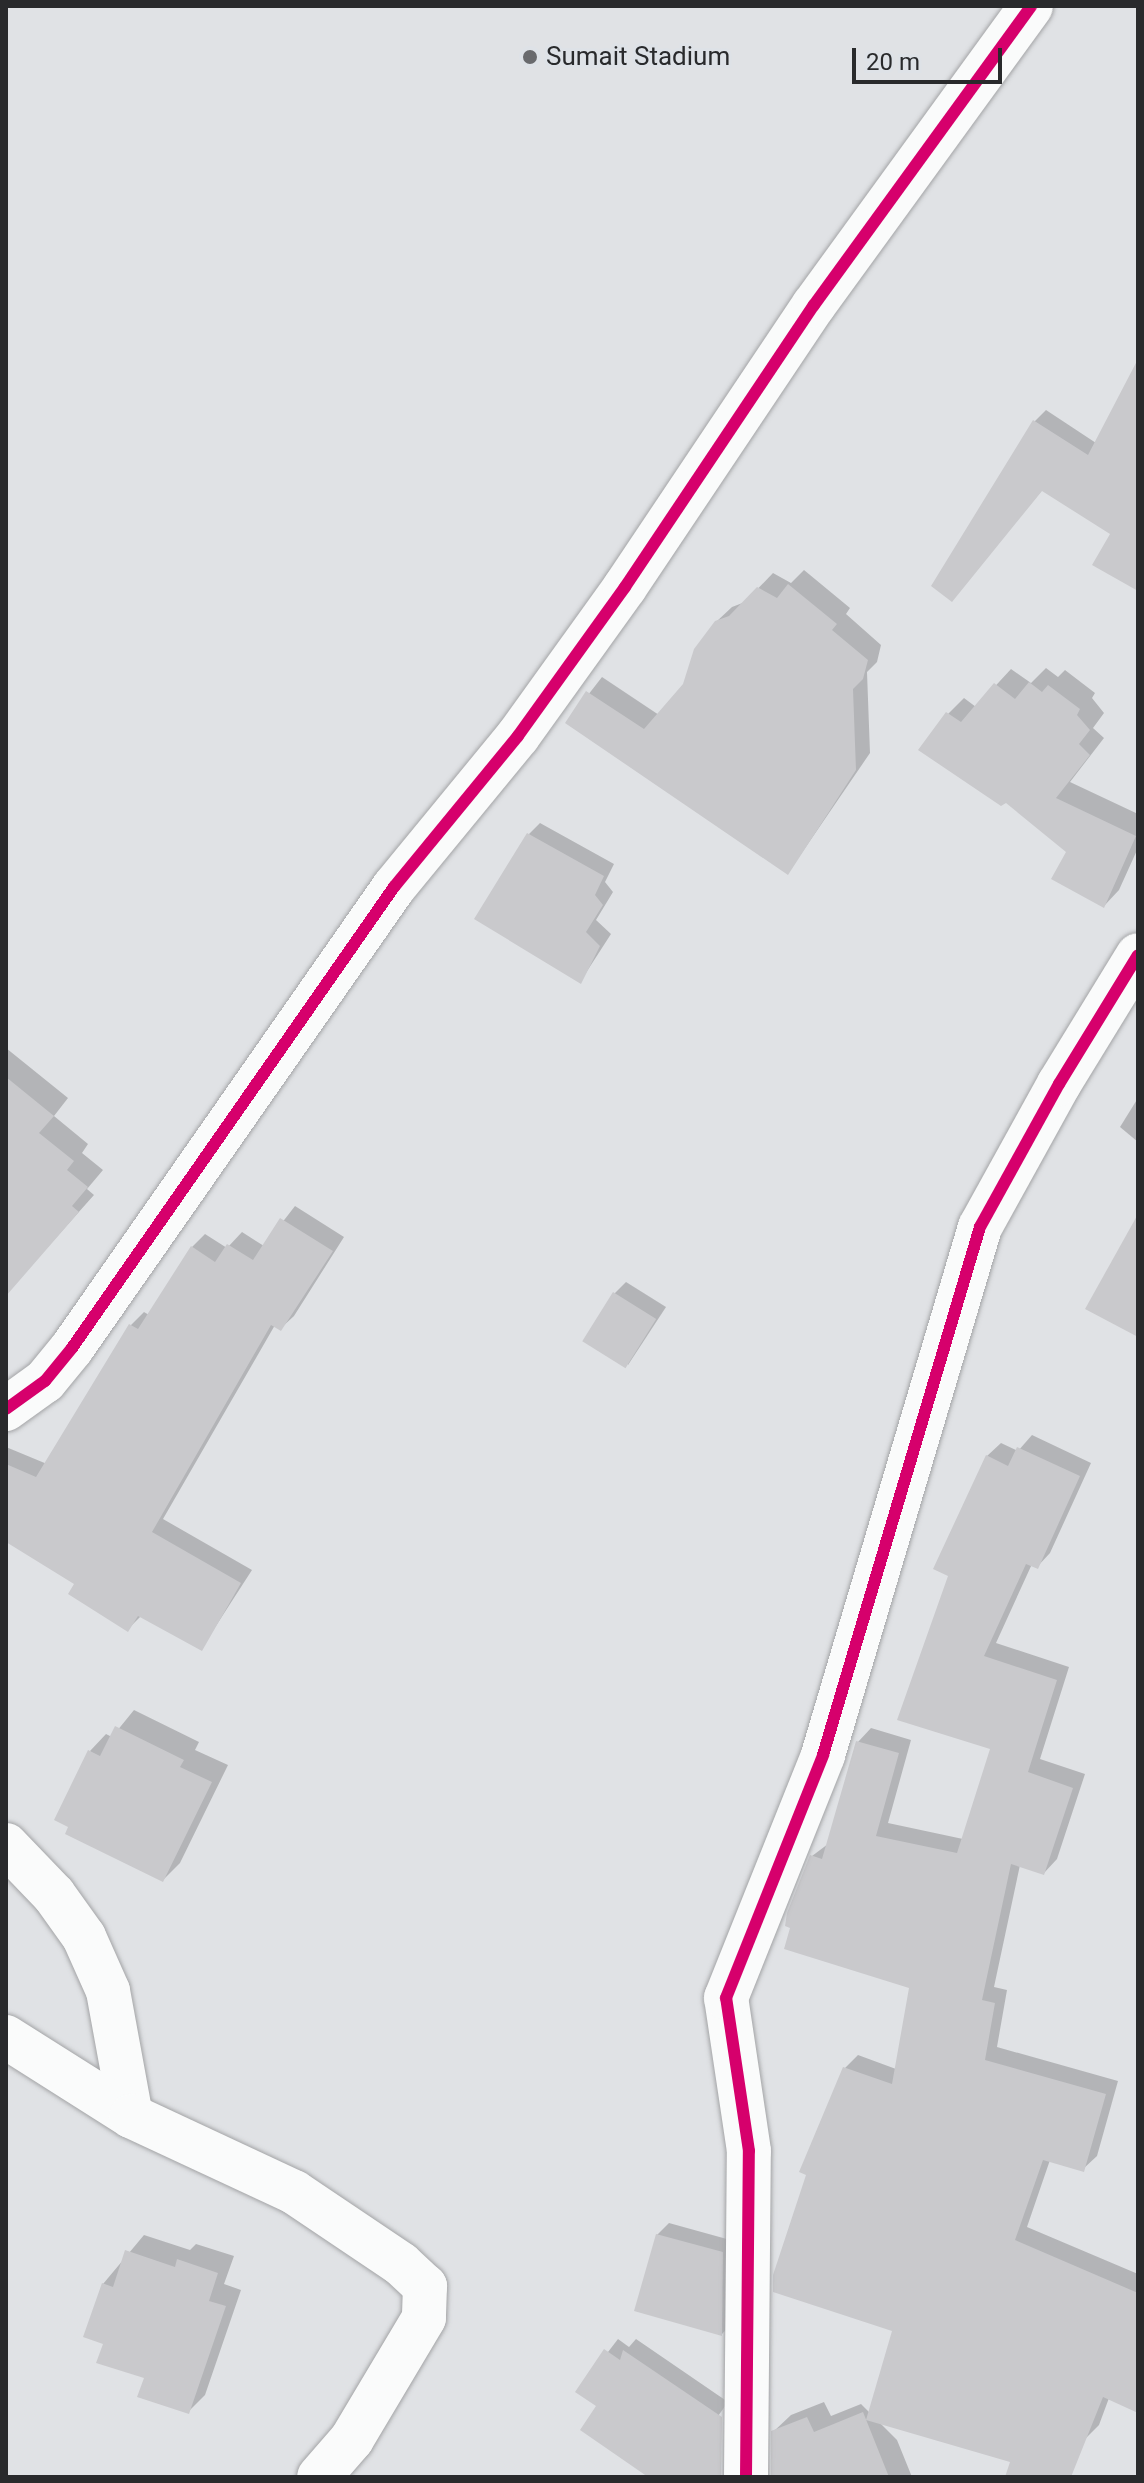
<!DOCTYPE html>
<html>
<head>
<meta charset="utf-8">
<style>
  body { margin:0 }
  #map { position:relative; width:1144px; height:2483px; overflow:hidden; background:#e0e2e5; font-family:Roboto,sans-serif }
  div>[style] { position:absolute }
  .shadow>* { inset:0; background:#0003 }
  .building>* { inset:0; background:#c9c9cc; transform-origin:0 0 }
  .roads { filter:drop-shadow(0 0 2px #a3a4a6) drop-shadow(0 0 2px #a3a4a6) }
  .street>* { height:44px; margin:-22px; padding:0 22px; transform-origin:22px; border-radius:22px; background:#fafbfb }
  .cycleway>* { height:12px; margin:-6px; padding:0 6px; transform-origin:6px; border-radius:6px; background:#d6006c }
  .dots>* { width:22px; height:22px; translate:-50% -50%; box-sizing:border-box; border:4px solid #dee2e7; border-radius:50% }
  span { translate:-50% -50%; white-space:nowrap; text-align:center; line-height:1.15; -webkit-text-stroke:6px #dee2e7; paint-order:stroke }
  .poi-label { font-size:26px; color:#292a2c }
  .left { translate:0 -50%; text-align:left }
  .frame { position:absolute; inset:0; border:8px solid #292a2c; pointer-events:none }
  .scale { position:absolute; left:852px; top:48px; width:150px; height:36px; box-sizing:border-box; border:4px solid #292a2c; border-top:0; padding-left:10px; font-size:24px; line-height:28px; white-space:nowrap; color:#292a2c; -webkit-text-stroke:6px #dee2e7; paint-order:stroke }
</style>
</head>
<body>
<div id="map">
  <div class="shadow">
    <div style="clip-path:polygon(1138px 373px,1138px 589px,1113px 533px,1043px 489px,952px 599px,1035px 421px,1046px 410px,1096px 443px)"></div>
    <div style="clip-path:polygon(804px 570px,850px 608px,846px 614px,881px 645px,877px 662px,867px 672px,870px 753px,788px 873px,567px 722px,602px 677px,659px 715px,685px 685px,716px 622px,732px 607px,745px 602px,773px 573px,791px 583px)"></div>
    <div style="clip-path:polygon(1046px 668px,1058px 677px,1065px 670px,1095px 693px,1092px 698px,1104px 713px,1093px 728px,1104px 738px,1070px 782px,1138px 814px,1138px 848px,1119px 890px,1104px 906px,1068px 852px,948px 714px,964px 698px,976px 707px,1011px 669px,1031px 683px)"></div>
    <div style="clip-path:polygon(540px 823px,614px 864px,605px 882px,613px 892px,596px 920px,611px 934px,580px 982px,529px 834px)"></div>
    <div style="clip-path:polygon(6px 1048px,68px 1098px,54px 1116px,88px 1144px,82px 1153px,103px 1170px,87px 1189px,94px 1195px,28px 1269px,6px 1280px)"></div>
    <div style="clip-path:polygon(1138px 1098px,1138px 1142px,1120px 1127px)"></div>
    <div style="clip-path:polygon(295px 1206px,344px 1237px,294px 1316px,281px 1328px,275px 1325px,163px 1519px,252px 1570px,201px 1649px,141px 1616px,127px 1630px,77px 1583px,6px 1541px,6px 1447px,47px 1464px,131px 1325px,144px 1312px,149px 1315px,192px 1247px,205px 1234px,227px 1248px,242px 1232px,264px 1246px)"></div>
    <div style="clip-path:polygon(626px 1282px,666px 1307px,628px 1365px,614px 1294px)"></div>
    <div style="clip-path:polygon(1032px 1435px,1091px 1463px,1050px 1553px,1037px 1567px,1032px 1564px,996px 1643px,1069px 1667px,1040px 1759px,1085px 1774px,1057px 1859px,1044px 1873px,1020px 1865px,994px 1987px,1007px 1990px,997px 2047px,1118px 2081px,1097px 2156px,1083px 2169px,1050px 2160px,1027px 2227px,1138px 2274px,1138px 2411px,1109px 2398px,1099px 2425px,1086px 2438px,878px 2421px,897px 2440px,912px 2477px,771px 2477px,773px 2432px,791px 2415px,824px 2402px,831px 2416px,861px 2404px,870px 2413px,894px 2330px,845px 2068px,858px 2055px,896px 2069px,911px 1986px,812px 1856px,828px 1844px,858px 1742px,871px 1728px,911px 1740px,888px 1823px,963px 1839px,992px 1748px,950px 1575px,987px 1456px,1001px 1443px,1018px 1451px)"></div>
    <div style="clip-path:polygon(134px 1710px,199px 1742px,195px 1750px,228px 1765px,180px 1863px,163px 1880px,90px 1751px,106px 1734px,112px 1737px)"></div>
    <div style="clip-path:polygon(669px 2223px,734px 2241px,733px 2322px,722px 2334px,657px 2235px)"></div>
    <div style="clip-path:polygon(144px 2235px,190px 2250px,196px 2244px,234px 2256px,224px 2284px,241px 2290px,205px 2395px,188px 2412px,105px 2343px,103px 2284px)"></div>
    <div style="clip-path:polygon(618px 2339px,629px 2347px,636px 2339px,728px 2402px,675px 2477px,651px 2477px,599px 2406px,578px 2391px)"></div>
  </div>
  <div class="building">
    <div style="clip-path:polygon(1138px 359px,1138px 591px,1092px 565px,1110px 534px,1042px 491px,952px 602px,931px 586px,1033px 420px,1088px 455px)"></div>
    <div style="clip-path:polygon(788px 584px,837px 624px,832px 630px,868px 660px,863px 679px,853px 689px,856px 770px,788px 875px,565px 723px,586px 691px,644px 729px,683px 684px,694px 649px,715px 621px,729px 616px,757px 587px,777px 598px)"></div>
    <div style="clip-path:polygon(1029px 682px,1042px 692px,1048px 685px,1080px 709px,1077px 715px,1090px 730px,1079px 744px,1090px 755px,1056px 798px,1136px 836px,1104px 908px,1051px 879px,1066px 852px,1006px 803px,1001px 806px,918px 750px,946px 712px,961px 722px,994px 683px,1015px 699px)"></div>
    <div style="clip-path:polygon(527px 833px,604px 876px,595px 895px,603px 905px,586px 932px,600px 946px,581px 984px,474px 919px)"></div>
    <div style="clip-path:polygon(6px 1077px,54px 1116px,39px 1133px,74px 1161px,67px 1170px,88px 1187px,72px 1206px,79px 1212px,6px 1296px)"></div>
    <div style="clip-path:polygon(1138px 1214px,1138px 1337px,1085px 1309px)"></div>
    <div style="clip-path:polygon(280px 1218px,333px 1251px,281px 1331px,271px 1325px,152px 1532px,241px 1583px,202px 1651px,138px 1616px,128px 1632px,68px 1594px,74px 1584px,6px 1542px,6px 1464px,36px 1477px,129px 1324px,138px 1329px,191px 1246px,215px 1262px,227px 1244px,253px 1260px)"></div>
    <div style="left:613px;top:1292px;width:51px;height:58px;rotate:32deg"></div>
    <div style="clip-path:polygon(1017px 1447px,1080px 1476px,1038px 1569px,1026px 1564px,984px 1656px,1057px 1680px,1028px 1772px,1073px 1788px,1044px 1875px,1011px 1864px,982px 2000px,995px 2003px,985px 2060px,1106px 2094px,1084px 2172px,1043px 2160px,1015px 2240px,1138px 2293px,1138px 2413px,1103px 2397px,1071px 2477px,1005px 2477px,1010px 2462px,866px 2420px,892px 2331px,773px 2292px,773px 2275px,806px 2175px,799px 2172px,843px 2067px,892px 2084px,909px 1988px,784px 1949px,790px 1928px,785px 1926px,787px 1913px,810px 1855px,822px 1859px,856px 1741px,899px 1753px,876px 1836px,957px 1853px,990px 1749px,897px 1720px,948px 1576px,933px 1569px,986px 1455px,1008px 1466px)"></div>
    <div style="clip-path:polygon(115px 1726px,184px 1760px,180px 1767px,212px 1782px,163px 1882px,65px 1834px,68px 1827px,54px 1820px,88px 1750px,100px 1756px)"></div>
    <div style="clip-path:polygon(656px 2234px,723px 2252px,722px 2336px,634px 2311px)"></div>
    <div style="clip-path:polygon(125px 2250px,175px 2267px,177px 2259px,218px 2273px,209px 2301px,226px 2306px,189px 2414px,137px 2397px,144px 2378px,96px 2363px,103px 2344px,83px 2337px,102px 2283px,113px 2287px)"></div>
    <div style="clip-path:polygon(604px 2349px,620px 2360px,623px 2350px,722px 2417px,721px 2477px,648px 2477px,580px 2430px,596px 2406px,575px 2392px)"></div>
    <div style="clip-path:polygon(863px 2412px,889px 2477px,771px 2477px,771px 2431px,807px 2417px,814px 2432px)"></div>
  </div>
  <div class="roads">
    <div class="street">
      <div style="left:6px;top:1409px;width:48px;rotate:-35.7deg"></div>
      <div style="left:45px;top:1381px;width:43px;rotate:-50.7deg"></div>
      <div style="left:72px;top:1348px;width:562px;rotate:-55.07deg"></div>
      <div style="left:394px;top:887px;width:195px;rotate:-50.6deg"></div>
      <div style="left:518px;top:736px;width:183px;rotate:-54.3deg"></div>
      <div style="left:625px;top:587px;width:339px;rotate:-56.2deg"></div>
      <div style="left:814px;top:305px;width:369px;rotate:-54deg"></div>
      <div style="left:6px;top:1845px;width:69px;rotate:46.2deg"></div>
      <div style="left:54px;top:1895px;width:52px;rotate:54.5deg"></div>
      <div style="left:84px;top:1937px;width:59px;rotate:66deg"></div>
      <div style="left:108px;top:1991px;width:127px;rotate:79.6deg"></div>
      <div style="left:6px;top:2037px;width:148px;rotate:32.3deg"></div>
      <div style="left:131px;top:2116px;width:180px;rotate:25deg"></div>
      <div style="left:294px;top:2192px;width:129px;rotate:33.9deg"></div>
      <div style="left:401px;top:2264px;width:33px;rotate:43deg"></div>
      <div style="left:425px;top:2286px;width:32px;rotate:92deg"></div>
      <div style="left:424px;top:2318px;width:141px;rotate:120.8deg"></div>
      <div style="left:352px;top:2439px;width:50px;rotate:131deg"></div>
      <div style="left:746px;top:2477px;width:326px;rotate:-89.5deg"></div>
      <div style="left:749px;top:2151px;width:155px;rotate:-98.5deg"></div>
      <div style="left:726px;top:1998px;width:262px;rotate:-68.2deg"></div>
      <div style="left:823px;top:1755px;width:551px;rotate:-73.44deg"></div>
      <div style="left:980px;top:1227px;width:163px;rotate:-61.1deg"></div>
      <div style="left:1059px;top:1084px;width:151px;rotate:-58.5deg"></div>
    </div>
  </div>
  <div class="cycleway">
    <div style="left:6px;top:1409px;width:48px;rotate:-35.7deg"></div>
    <div style="left:45px;top:1381px;width:43px;rotate:-50.7deg"></div>
    <div style="left:72px;top:1348px;width:562px;rotate:-55.07deg"></div>
    <div style="left:394px;top:887px;width:195px;rotate:-50.6deg"></div>
    <div style="left:518px;top:736px;width:183px;rotate:-54.3deg"></div>
    <div style="left:625px;top:587px;width:339px;rotate:-56.2deg"></div>
    <div style="left:814px;top:305px;width:369px;rotate:-54deg"></div>
    <div style="left:746px;top:2477px;width:326px;rotate:-89.5deg"></div>
    <div style="left:749px;top:2151px;width:155px;rotate:-98.5deg"></div>
    <div style="left:726px;top:1998px;width:262px;rotate:-68.2deg"></div>
    <div style="left:823px;top:1755px;width:551px;rotate:-73.44deg"></div>
    <div style="left:980px;top:1227px;width:163px;rotate:-61.1deg"></div>
    <div style="left:1059px;top:1084px;width:151px;rotate:-58.5deg"></div>
  </div>
  <div class="dots">
    <div style="left:530px;top:57px;background:#696a6d"></div>
  </div>
  <div class="poi-label">
    <span class="left" style="left:546px;top:57px">Sumait Stadium</span>
  </div>
  <div class="frame"></div>
  <div class="scale">20 m</div>
</div>
</body>
</html>
